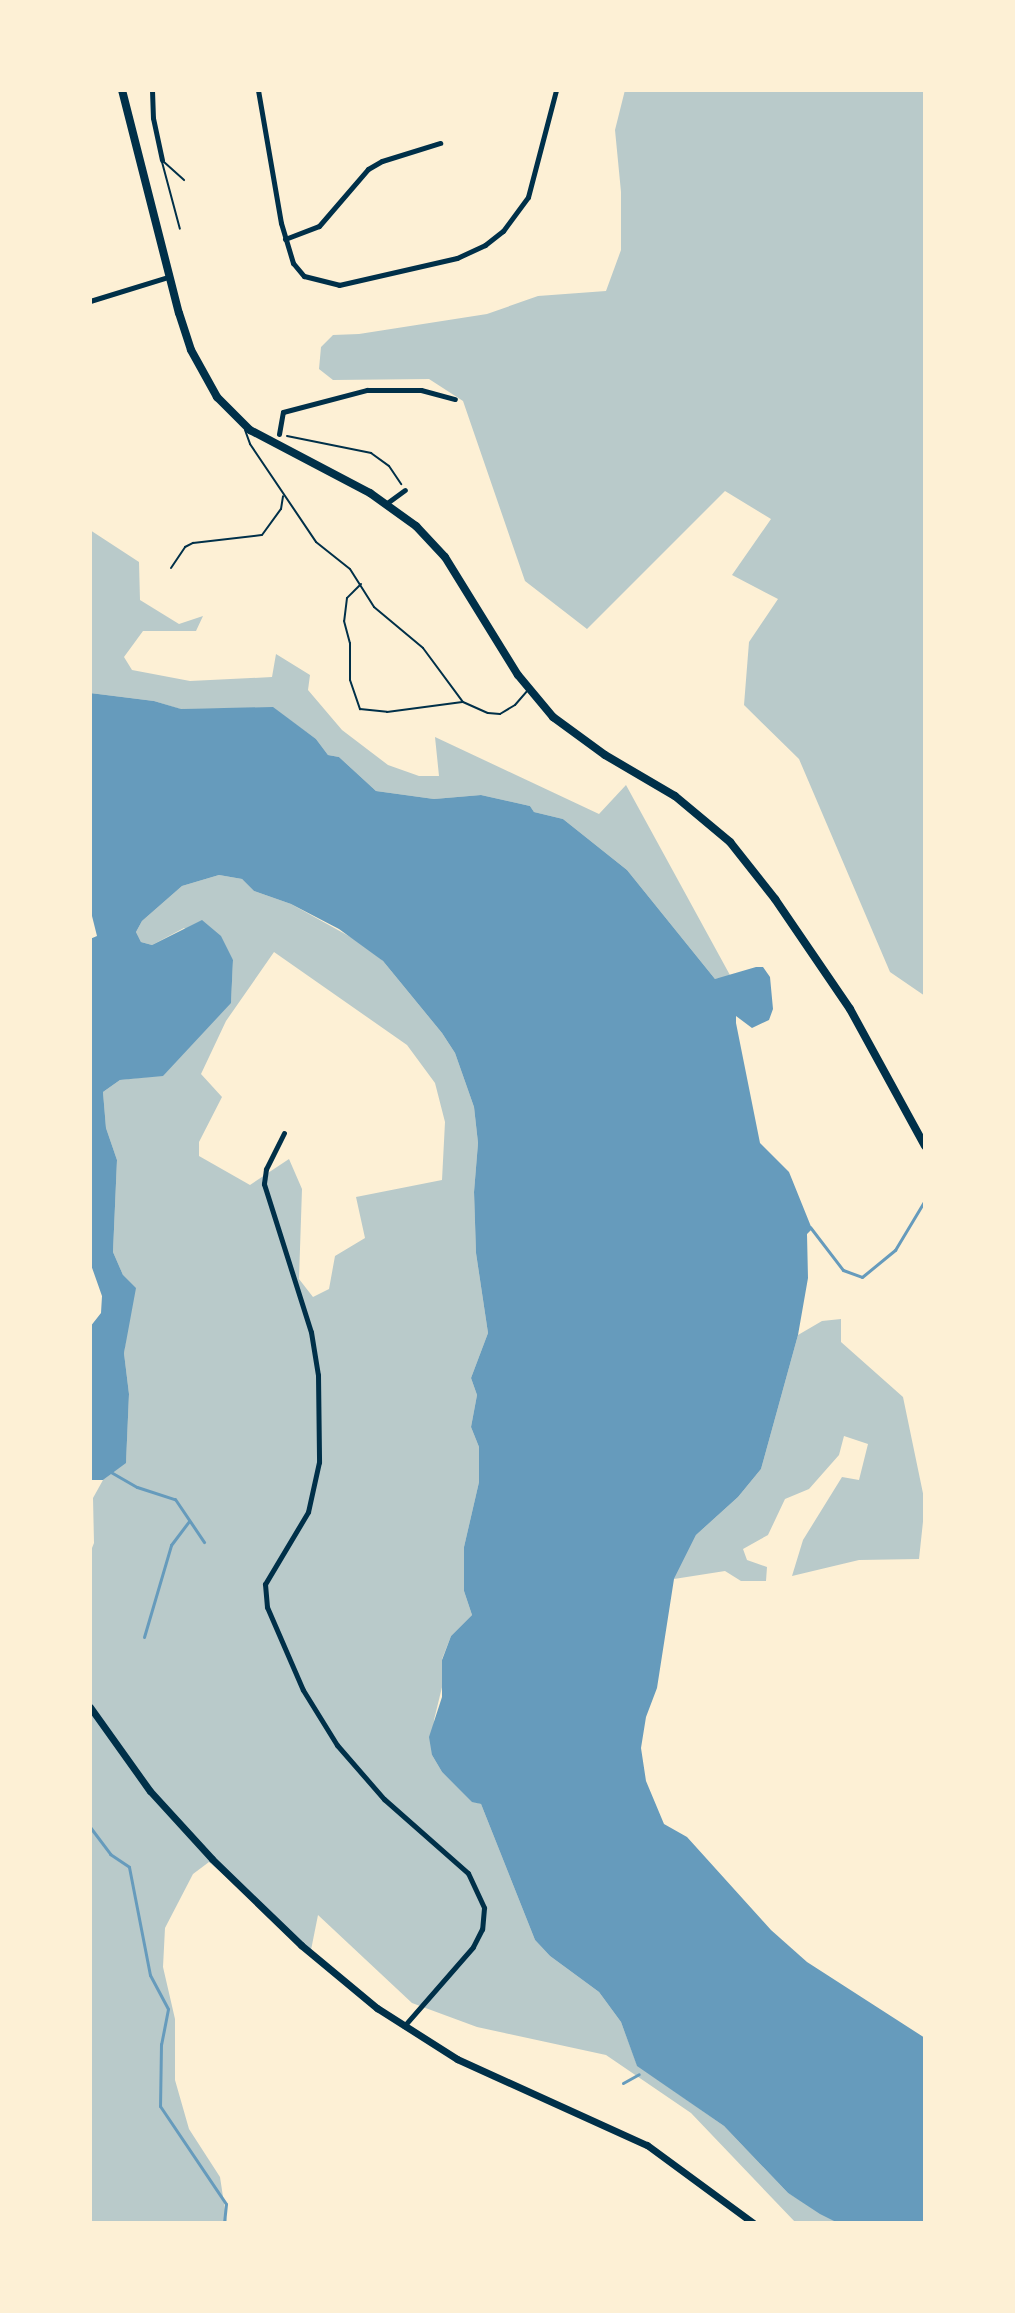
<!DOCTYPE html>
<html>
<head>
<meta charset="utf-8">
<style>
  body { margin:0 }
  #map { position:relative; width:1015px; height:2313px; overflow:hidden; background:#fdf0d5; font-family:Figtree,sans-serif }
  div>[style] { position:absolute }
  .green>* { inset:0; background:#b9caca }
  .water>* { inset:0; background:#669bbc }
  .stream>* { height:3px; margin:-1.5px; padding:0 1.5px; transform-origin:1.5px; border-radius:1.5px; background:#669bbc }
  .path>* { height:2px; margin:-1px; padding:0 1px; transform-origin:1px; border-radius:1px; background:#003049 }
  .service>* { height:2px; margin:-1px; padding:0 1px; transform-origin:1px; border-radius:1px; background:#003049 }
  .minor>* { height:5px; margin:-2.5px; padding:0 2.5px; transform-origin:2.5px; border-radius:2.5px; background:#003049 }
  .secondary>* { height:7px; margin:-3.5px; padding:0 3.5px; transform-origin:3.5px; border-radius:3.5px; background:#003049 }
  .primary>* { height:8px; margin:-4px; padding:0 4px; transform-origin:4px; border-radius:4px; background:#003049 }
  span { translate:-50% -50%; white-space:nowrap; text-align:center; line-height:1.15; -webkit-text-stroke:8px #fdf0d5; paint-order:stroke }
  .frame { position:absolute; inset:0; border:92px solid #fdf0d5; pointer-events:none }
</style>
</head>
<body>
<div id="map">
  <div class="green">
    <div style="clip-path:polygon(625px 90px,925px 90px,925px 996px,890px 972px,799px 759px,744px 705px,749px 642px,778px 599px,732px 575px,771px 519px,725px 491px,587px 629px,525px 581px,463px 401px,429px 379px,333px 380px,319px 369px,321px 347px,333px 335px,359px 334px,487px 314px,538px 296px,606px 291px,621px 250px,621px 192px,615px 130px)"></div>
    <div style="clip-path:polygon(90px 530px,139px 562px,140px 600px,179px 624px,203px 616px,196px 631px,143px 631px,124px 657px,132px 670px,190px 681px,272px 677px,276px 654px,310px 675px,308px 690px,342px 730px,388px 765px,419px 776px,439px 776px,435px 737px,599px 814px,626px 785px,731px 977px,715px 979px,627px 870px,563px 819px,534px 812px,530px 806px,481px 795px,434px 799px,376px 791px,339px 757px,328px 755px,316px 739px,273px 708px,180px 709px,154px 701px,90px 693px)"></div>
    <div style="clip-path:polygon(evenodd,219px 875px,242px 879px,254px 891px,291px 904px,365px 945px,383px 961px,442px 1033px,455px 1053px,474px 1107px,478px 1143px,474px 1192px,476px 1253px,488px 1333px,471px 1378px,477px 1395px,471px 1427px,479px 1447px,479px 1482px,464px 1547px,464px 1591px,472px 1615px,451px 1636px,442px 1659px,443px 1683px,434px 1720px,432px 1755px,442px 1772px,472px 1801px,481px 1804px,535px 1940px,550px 1956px,599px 1992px,621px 2022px,637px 2065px,724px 2126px,788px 2193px,838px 2223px,796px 2223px,691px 2113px,606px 2055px,477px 2027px,412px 2003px,318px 1915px,311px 1950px,209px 1862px,193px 1874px,165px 1928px,163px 1967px,175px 2019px,175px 2080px,189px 2129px,220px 2177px,227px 2223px,90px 2223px,90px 1553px,94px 1543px,93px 1498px,103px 1480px,126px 1462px,129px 1394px,124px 1353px,128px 1324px,123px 1275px,113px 1252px,117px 1160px,106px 1128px,103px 1092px,120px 1080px,163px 1075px,231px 1002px,233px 960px,184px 928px,152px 945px,141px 942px,136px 932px,142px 921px,182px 886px,219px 875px,274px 952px,407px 1045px,435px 1083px,445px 1122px,442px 1180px,356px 1197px,365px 1238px,335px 1256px,329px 1289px,313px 1297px,299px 1279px,302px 1189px,289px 1159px,250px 1185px,199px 1156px,199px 1142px,222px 1097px,201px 1074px,226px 1021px,274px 952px)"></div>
    <div style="clip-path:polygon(841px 1319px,841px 1342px,903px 1397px,925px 1503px,919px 1559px,859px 1560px,792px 1576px,803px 1540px,842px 1477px,859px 1480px,868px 1444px,844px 1436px,839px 1455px,809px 1489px,785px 1499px,768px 1535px,743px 1549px,747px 1560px,767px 1567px,766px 1581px,741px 1581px,725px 1571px,674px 1579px,696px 1535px,738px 1497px,761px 1469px,798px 1335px,822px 1321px)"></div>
  </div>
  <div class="water">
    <div style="clip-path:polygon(90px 693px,154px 701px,181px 709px,273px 707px,316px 739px,328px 755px,339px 757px,376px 791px,434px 799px,481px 795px,530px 806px,534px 812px,563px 819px,627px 870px,715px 979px,756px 967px,763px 967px,770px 977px,773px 1009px,769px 1020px,752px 1028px,736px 1016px,736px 1023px,760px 1143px,789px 1172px,812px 1229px,807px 1234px,808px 1278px,798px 1335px,761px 1469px,738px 1497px,696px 1535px,674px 1579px,657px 1688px,646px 1717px,641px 1748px,646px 1781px,664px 1824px,687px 1837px,771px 1930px,807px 1962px,925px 2038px,925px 2223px,838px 2223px,820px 2214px,788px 2193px,724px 2126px,637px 2066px,621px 2022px,599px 1992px,550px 1956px,535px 1940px,481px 1804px,472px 1802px,442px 1772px,432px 1755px,429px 1737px,442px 1697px,442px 1660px,451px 1636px,472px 1615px,464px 1591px,464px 1547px,479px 1482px,479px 1447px,471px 1427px,477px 1395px,471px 1378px,488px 1333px,476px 1253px,474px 1192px,478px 1143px,474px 1107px,455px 1053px,442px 1033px,383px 961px,339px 929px,291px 904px,254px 891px,242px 879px,219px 875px,182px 886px,142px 921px,136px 932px,141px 942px,152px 945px,202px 920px,221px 936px,233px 960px,231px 1003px,163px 1076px,120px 1080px,103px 1092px,106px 1128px,117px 1160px,113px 1252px,123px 1275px,136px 1288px,124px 1353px,129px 1394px,126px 1463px,103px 1480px,90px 1480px,90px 1327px,101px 1313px,102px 1296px,90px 1262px,90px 939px,97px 936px,90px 908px)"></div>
  </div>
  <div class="stream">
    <div style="left:810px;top:1227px;width:54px;rotate:52.5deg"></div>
    <div style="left:843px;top:1270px;width:20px;rotate:20deg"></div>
    <div style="left:862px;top:1277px;width:43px;rotate:-39.3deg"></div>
    <div style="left:895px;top:1250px;width:58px;rotate:-59deg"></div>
    <div style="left:109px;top:1471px;width:32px;rotate:30deg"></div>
    <div style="left:137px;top:1487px;width:40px;rotate:18deg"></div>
    <div style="left:175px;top:1499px;width:52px;rotate:56deg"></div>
    <div style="left:144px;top:1637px;width:96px;rotate:-73.6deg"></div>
    <div style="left:171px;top:1545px;width:30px;rotate:-53deg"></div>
    <div style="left:90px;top:1827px;width:34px;rotate:53deg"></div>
    <div style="left:110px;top:1854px;width:23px;rotate:34deg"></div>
    <div style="left:129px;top:1867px;width:110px;rotate:79deg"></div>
    <div style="left:150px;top:1975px;width:38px;rotate:62deg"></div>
    <div style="left:168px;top:2009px;width:36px;rotate:101deg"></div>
    <div style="left:161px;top:2044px;width:62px;rotate:90.9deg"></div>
    <div style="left:160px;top:2106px;width:118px;rotate:56deg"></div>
    <div style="left:226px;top:2204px;width:19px;rotate:96deg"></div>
    <div style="left:623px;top:2083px;width:18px;rotate:-29deg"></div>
  </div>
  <div class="path">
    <div style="left:287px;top:436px;width:86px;rotate:11.4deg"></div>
    <div style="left:371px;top:453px;width:22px;rotate:36deg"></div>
    <div style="left:389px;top:466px;width:22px;rotate:56deg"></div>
  </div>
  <div class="service">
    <div style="left:162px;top:162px;width:69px;rotate:75deg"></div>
    <div style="left:164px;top:162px;width:27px;rotate:42deg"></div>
    <div style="left:245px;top:430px;width:15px;rotate:70deg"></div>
    <div style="left:250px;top:444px;width:118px;rotate:56deg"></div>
    <div style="left:316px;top:542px;width:43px;rotate:38.5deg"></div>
    <div style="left:350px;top:569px;width:45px;rotate:57.7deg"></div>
    <div style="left:374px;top:607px;width:64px;rotate:39.9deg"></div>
    <div style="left:423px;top:648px;width:67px;rotate:53.5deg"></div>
    <div style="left:463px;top:702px;width:27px;rotate:24deg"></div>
    <div style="left:488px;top:713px;width:12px;rotate:5deg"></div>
    <div style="left:500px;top:714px;width:17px;rotate:-31deg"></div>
    <div style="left:515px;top:705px;width:20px;rotate:-49deg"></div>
    <div style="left:171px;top:568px;width:25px;rotate:-56deg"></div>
    <div style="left:185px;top:547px;width:9px;rotate:-27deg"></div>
    <div style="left:193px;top:543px;width:69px;rotate:-6.6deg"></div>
    <div style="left:262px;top:535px;width:32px;rotate:-54deg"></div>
    <div style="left:281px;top:509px;width:13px;rotate:-81deg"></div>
    <div style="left:361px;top:584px;width:20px;rotate:135deg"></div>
    <div style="left:347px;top:598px;width:23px;rotate:97deg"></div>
    <div style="left:344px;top:621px;width:23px;rotate:75deg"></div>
    <div style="left:350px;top:643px;width:37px;rotate:90deg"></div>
    <div style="left:350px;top:680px;width:31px;rotate:71deg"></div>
    <div style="left:360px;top:709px;width:27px;rotate:6deg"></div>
    <div style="left:387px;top:712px;width:76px;rotate:-7.6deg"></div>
  </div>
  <div class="minor">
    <div style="left:152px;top:90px;width:28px;rotate:88deg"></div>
    <div style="left:153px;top:118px;width:43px;rotate:77.9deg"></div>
    <div style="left:258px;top:90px;width:135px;rotate:80.2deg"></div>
    <div style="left:281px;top:223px;width:42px;rotate:73.3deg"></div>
    <div style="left:293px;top:263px;width:17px;rotate:50deg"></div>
    <div style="left:304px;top:276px;width:36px;rotate:14deg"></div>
    <div style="left:339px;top:285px;width:121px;rotate:-12.9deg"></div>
    <div style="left:457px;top:258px;width:31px;rotate:-25deg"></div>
    <div style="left:485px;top:245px;width:23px;rotate:-38deg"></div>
    <div style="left:503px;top:231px;width:42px;rotate:-53.7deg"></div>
    <div style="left:528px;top:197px;width:111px;rotate:-75.3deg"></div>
    <div style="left:285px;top:239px;width:36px;rotate:-21deg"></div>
    <div style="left:319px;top:226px;width:75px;rotate:-49.3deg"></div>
    <div style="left:368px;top:169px;width:16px;rotate:-30deg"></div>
    <div style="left:382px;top:161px;width:61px;rotate:-17.2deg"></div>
    <div style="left:90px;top:301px;width:82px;rotate:-17.1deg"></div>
    <div style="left:279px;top:434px;width:22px;rotate:-80deg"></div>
    <div style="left:283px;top:412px;width:87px;rotate:-14.7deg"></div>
    <div style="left:367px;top:390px;width:54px"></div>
    <div style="left:421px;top:390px;width:35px;rotate:15deg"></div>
    <div style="left:387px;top:503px;width:22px;rotate:-36deg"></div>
    <div style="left:284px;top:1133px;width:40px;rotate:116.6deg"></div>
    <div style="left:266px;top:1169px;width:15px;rotate:98deg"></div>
    <div style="left:264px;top:1184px;width:155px;rotate:72.4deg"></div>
    <div style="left:311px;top:1332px;width:44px;rotate:80.8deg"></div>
    <div style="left:318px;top:1375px;width:87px;rotate:89.3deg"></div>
    <div style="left:319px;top:1462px;width:51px;rotate:102.4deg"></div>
    <div style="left:308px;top:1512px;width:84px;rotate:120.8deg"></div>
    <div style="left:265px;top:1584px;width:23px;rotate:85deg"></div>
    <div style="left:267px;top:1607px;width:90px;rotate:66.6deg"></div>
    <div style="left:303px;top:1690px;width:65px;rotate:58.3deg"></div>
    <div style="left:337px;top:1745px;width:72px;rotate:49deg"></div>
    <div style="left:384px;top:1799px;width:112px;rotate:41.4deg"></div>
    <div style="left:468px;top:1873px;width:38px;rotate:65deg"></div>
    <div style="left:484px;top:1908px;width:21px;rotate:95deg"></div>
    <div style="left:482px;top:1929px;width:20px;rotate:117deg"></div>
    <div style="left:473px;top:1947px;width:105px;rotate:131.1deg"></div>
  </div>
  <div class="secondary">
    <div style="left:90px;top:1707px;width:103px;rotate:54.5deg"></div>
    <div style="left:150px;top:1791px;width:92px;rotate:47.6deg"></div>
    <div style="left:212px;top:1859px;width:124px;rotate:44deg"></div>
    <div style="left:301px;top:1945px;width:99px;rotate:39.7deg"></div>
    <div style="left:377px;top:2008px;width:95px;rotate:32.5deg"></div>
    <div style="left:457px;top:2059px;width:209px;rotate:24.4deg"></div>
    <div style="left:647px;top:2145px;width:132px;rotate:36.3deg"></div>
  </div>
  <div class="primary">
    <div style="left:122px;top:90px;width:230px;rotate:75.7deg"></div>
    <div style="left:179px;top:313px;width:39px;rotate:72deg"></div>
    <div style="left:191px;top:350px;width:54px;rotate:61deg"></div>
    <div style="left:217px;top:397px;width:47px;rotate:45deg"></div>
    <div style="left:250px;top:430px;width:136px;rotate:27.7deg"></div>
    <div style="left:370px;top:493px;width:57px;rotate:35.7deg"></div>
    <div style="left:416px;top:526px;width:42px;rotate:46.9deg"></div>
    <div style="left:445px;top:557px;width:139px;rotate:58.3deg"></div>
    <div style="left:518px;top:675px;width:55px;rotate:50.2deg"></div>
    <div style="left:553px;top:717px;width:64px;rotate:36.2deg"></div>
    <div style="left:605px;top:755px;width:81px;rotate:30.4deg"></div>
    <div style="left:675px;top:796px;width:72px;rotate:39.9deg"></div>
    <div style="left:730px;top:842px;width:73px;rotate:51.7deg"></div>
    <div style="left:775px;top:899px;width:133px;rotate:55.7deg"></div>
    <div style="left:850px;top:1009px;width:156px;rotate:61.3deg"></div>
  </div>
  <div class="frame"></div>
</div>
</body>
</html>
